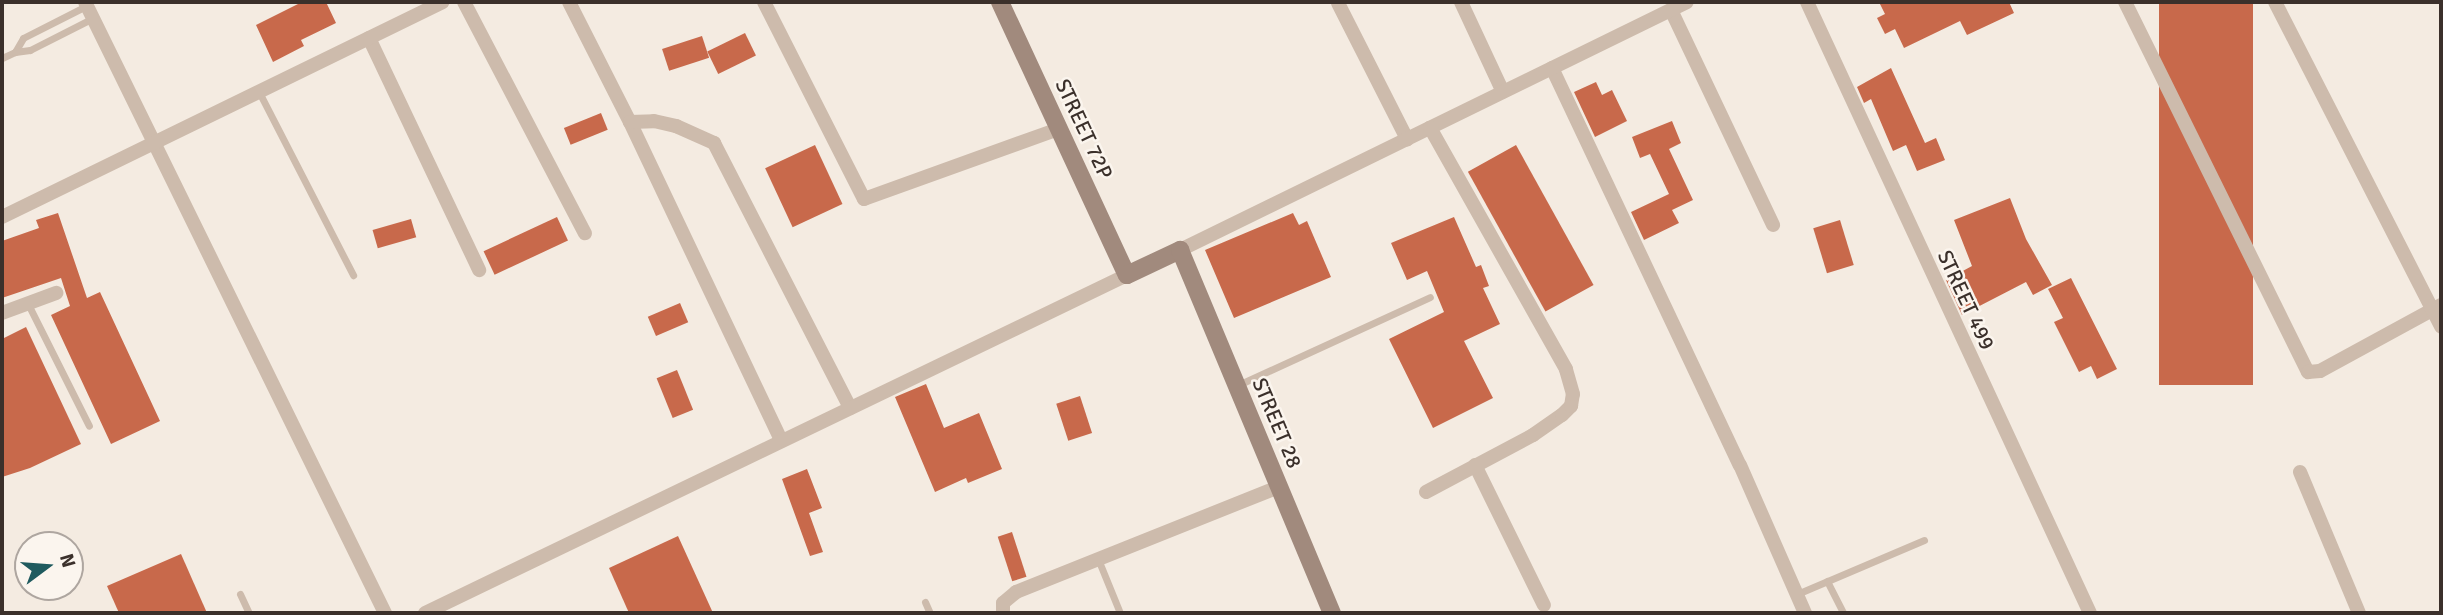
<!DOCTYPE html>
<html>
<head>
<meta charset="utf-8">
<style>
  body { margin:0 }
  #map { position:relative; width:2443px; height:615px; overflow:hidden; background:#f4ebe1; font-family:Signika,sans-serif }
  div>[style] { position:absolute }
  .building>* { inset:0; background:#c8694b; transform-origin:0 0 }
  .lane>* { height:7px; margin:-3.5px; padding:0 3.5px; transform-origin:3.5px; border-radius:3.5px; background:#cdbbac }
  .street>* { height:14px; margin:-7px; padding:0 7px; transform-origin:7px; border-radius:7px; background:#cdbbac }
  .secondary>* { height:18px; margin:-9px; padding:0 9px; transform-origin:9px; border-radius:9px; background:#a18a7d }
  span { translate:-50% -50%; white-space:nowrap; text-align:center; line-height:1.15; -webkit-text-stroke:5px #fbf5ee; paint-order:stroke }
  .street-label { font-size:21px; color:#3b302b }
  .frame { position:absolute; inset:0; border:4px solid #3b302b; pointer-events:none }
  .north { position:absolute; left:14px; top:531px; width:70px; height:70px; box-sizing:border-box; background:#fbf5ee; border:2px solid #aea6a0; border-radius:50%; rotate:74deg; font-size:19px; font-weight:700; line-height:28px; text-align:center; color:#3b302b }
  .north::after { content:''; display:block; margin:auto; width:24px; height:32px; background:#1f5a5e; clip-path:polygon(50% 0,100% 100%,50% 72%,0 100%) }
</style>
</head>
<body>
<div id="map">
  <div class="building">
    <div style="clip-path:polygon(302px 2px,326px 2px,336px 23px,301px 40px,304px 46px,273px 62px,256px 25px)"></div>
    <div style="clip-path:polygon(1879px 2px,2009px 2px,2014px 13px,1967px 35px,1960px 21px,1904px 48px,1895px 29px,1885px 34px,1877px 18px,1885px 14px)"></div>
    <div style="left:2159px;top:2px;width:94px;height:383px"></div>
    <div style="left:745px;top:33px;width:25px;height:42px;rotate:64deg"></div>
    <div style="left:702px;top:36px;width:23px;height:42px;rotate:72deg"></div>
    <div style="clip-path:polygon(1891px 68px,1925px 143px,1936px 138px,1945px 160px,1917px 171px,1906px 145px,1893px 151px,1871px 99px,1864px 103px,1857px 87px)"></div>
    <div style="clip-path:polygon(1596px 82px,1602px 95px,1612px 90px,1627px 121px,1595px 137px,1574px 92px)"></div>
    <div style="left:601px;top:113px;width:18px;height:40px;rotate:68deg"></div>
    <div style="clip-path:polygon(1672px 121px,1681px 143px,1669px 149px,1693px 200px,1672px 210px,1679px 223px,1644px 240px,1631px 212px,1669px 194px,1650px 154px,1640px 158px,1632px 137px)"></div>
    <div style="left:815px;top:145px;width:65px;height:55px;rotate:65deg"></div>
    <div style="left:1516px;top:145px;width:160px;height:55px;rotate:61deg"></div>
    <div style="clip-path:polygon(2010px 198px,2026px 239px,2052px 285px,2033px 295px,2026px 282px,1962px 315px,1946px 280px,1972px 266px,1954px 220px)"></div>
    <div style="clip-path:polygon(58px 213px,87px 298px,100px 292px,160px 421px,111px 444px,51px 315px,70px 306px,61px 278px,2px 298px,2px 241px,39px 228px,36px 220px)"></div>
    <div style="clip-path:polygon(1293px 213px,1299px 225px,1307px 221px,1331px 277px,1234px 318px,1205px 250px)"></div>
    <div style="left:557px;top:217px;width:26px;height:81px;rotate:65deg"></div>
    <div style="clip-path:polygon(1454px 217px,1476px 267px,1481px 265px,1489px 286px,1483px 288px,1500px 324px,1464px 341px,1493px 398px,1433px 428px,1389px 339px,1444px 312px,1427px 271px,1407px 280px,1391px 243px)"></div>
    <div style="left:411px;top:219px;width:19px;height:40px;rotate:74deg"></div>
    <div style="left:1840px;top:220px;width:47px;height:28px;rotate:73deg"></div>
    <div style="clip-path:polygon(2071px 278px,2117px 369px,2097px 379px,2091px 366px,2079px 372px,2054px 322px,2063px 318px,2048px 289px)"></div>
    <div style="left:680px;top:303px;width:21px;height:35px;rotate:67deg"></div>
    <div style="clip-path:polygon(26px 327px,81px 444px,30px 468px,2px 477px,2px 339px)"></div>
    <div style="left:677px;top:370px;width:43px;height:22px;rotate:68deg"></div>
    <div style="clip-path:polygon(926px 384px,944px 428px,979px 413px,1002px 469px,968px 483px,966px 478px,935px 492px,895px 397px)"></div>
    <div style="left:1080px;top:396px;width:39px;height:25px;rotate:72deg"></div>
    <div style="clip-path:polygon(807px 469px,822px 508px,809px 513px,823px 552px,810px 556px,782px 479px)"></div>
    <div style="left:1012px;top:532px;width:47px;height:15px;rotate:72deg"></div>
    <div style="clip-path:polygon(678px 536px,713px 613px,629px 613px,609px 568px)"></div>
    <div style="clip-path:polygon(181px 554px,207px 613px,119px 613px,107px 586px)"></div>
  </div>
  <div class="lane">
    <div style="left:15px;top:52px;width:16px;rotate:-60deg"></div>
    <div style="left:23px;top:38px;width:71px;rotate:-26.9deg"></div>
    <div style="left:2px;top:58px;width:14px;rotate:-25deg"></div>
    <div style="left:15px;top:52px;width:15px;rotate:-8deg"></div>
    <div style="left:30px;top:50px;width:71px;rotate:-26.9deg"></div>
    <div style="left:259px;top:92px;width:206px;rotate:62.8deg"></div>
    <div style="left:28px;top:304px;width:136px;rotate:63.4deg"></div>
    <div style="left:1238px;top:385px;width:211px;rotate:-24.6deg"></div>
    <div style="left:1098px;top:559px;width:58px;rotate:67.8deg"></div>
    <div style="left:1827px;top:581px;width:36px;rotate:63deg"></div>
    <div style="left:240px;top:594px;width:21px;rotate:65deg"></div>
    <div style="left:1797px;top:594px;width:138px;rotate:-23deg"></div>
    <div style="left:925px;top:602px;width:12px;rotate:66deg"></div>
  </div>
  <div class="street">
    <div style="left:85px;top:2px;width:681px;rotate:63.85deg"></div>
    <div style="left:464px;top:2px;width:261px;rotate:62.4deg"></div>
    <div style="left:569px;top:2px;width:135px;rotate:63.1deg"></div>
    <div style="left:630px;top:122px;width:352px;rotate:64.6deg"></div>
    <div style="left:764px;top:2px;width:221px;rotate:63.1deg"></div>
    <div style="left:864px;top:199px;width:206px;rotate:-19.8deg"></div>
    <div style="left:1461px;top:2px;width:99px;rotate:65deg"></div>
    <div style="left:1807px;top:2px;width:673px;rotate:65.15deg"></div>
    <div style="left:2125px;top:2px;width:413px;rotate:63.7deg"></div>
    <div style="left:2308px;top:372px;width:12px;rotate:-5deg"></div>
    <div style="left:2320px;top:371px;width:138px;rotate:-28.6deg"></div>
    <div style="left:2275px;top:2px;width:365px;rotate:62.9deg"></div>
    <div style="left:1338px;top:3px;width:153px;rotate:63.1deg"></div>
    <div style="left:1671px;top:10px;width:238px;rotate:64.6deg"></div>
    <div style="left:369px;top:38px;width:257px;rotate:64.6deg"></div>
    <div style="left:1552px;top:68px;width:439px;rotate:64.7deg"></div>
    <div style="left:1740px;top:465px;width:162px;rotate:66.3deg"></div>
    <div style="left:630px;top:122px;width:24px;rotate:-2deg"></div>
    <div style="left:654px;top:121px;width:23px;rotate:13deg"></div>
    <div style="left:676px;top:126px;width:42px;rotate:24.1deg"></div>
    <div style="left:714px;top:143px;width:298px;rotate:62.8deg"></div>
    <div style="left:2px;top:217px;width:490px;rotate:-26deg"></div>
    <div style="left:1180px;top:250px;width:564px;rotate:-26.07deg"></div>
    <div style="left:2px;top:313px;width:58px;rotate:-20.3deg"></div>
    <div style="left:1475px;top:465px;width:156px;rotate:63.8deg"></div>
    <div style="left:2300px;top:472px;width:153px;rotate:67.3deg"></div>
    <div style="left:1426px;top:492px;width:121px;rotate:-28deg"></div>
    <div style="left:1533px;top:435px;width:35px;rotate:-35deg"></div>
    <div style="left:1562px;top:415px;width:13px;rotate:-45deg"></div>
    <div style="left:1571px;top:406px;width:12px;rotate:-81deg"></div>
    <div style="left:1573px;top:394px;width:26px;rotate:-106deg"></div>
    <div style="left:1566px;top:369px;width:277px;rotate:-119.4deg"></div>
    <div style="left:425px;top:613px;width:779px;rotate:-25.71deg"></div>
    <div style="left:1003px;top:613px;width:10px;rotate:-90deg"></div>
    <div style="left:1003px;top:603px;width:17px;rotate:-40deg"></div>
    <div style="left:1016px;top:592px;width:283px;rotate:-21.8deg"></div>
  </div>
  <div class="secondary">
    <div style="left:1000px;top:2px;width:301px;rotate:65.1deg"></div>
    <div style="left:1127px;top:275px;width:59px;rotate:-25.3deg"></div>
    <div style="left:1180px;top:250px;width:394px;rotate:67.3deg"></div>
  </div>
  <div class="street-label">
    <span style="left:1084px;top:129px;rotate:65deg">STREET 72P</span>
    <span style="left:1966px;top:300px;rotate:65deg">STREET 499</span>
    <span style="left:1277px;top:423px;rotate:67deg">STREET 28</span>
  </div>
  <div class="frame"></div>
  <div class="north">N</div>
</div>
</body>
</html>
